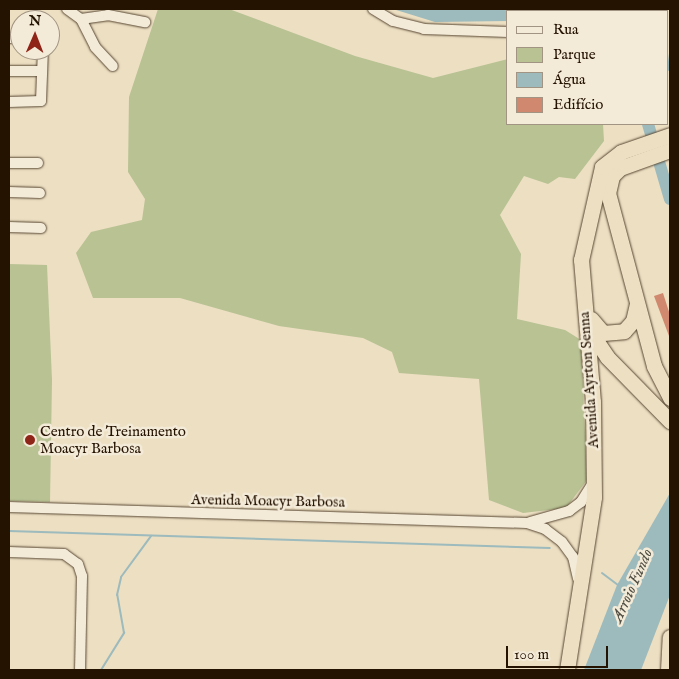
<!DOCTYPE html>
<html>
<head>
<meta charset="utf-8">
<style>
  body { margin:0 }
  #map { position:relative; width:679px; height:679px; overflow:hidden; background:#ecdfc2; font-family:"IM FELL English",serif }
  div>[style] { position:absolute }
  .green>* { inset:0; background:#b8c293 }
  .water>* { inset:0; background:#9dbabd }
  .stream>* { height:2px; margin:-1px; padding:0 1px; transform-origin:1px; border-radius:1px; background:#9dbabd }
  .river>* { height:12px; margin:-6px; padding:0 6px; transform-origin:6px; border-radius:6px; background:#9dbabd }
  .building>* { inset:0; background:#d0896e }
  .roads { filter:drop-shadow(0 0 1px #574632) drop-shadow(0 0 1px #574632) }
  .minor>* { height:10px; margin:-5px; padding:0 5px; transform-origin:5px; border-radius:5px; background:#f3ead7 }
  .highway>* { height:15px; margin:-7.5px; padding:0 7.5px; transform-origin:7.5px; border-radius:7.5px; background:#ecdfc2 }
  .dots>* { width:14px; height:14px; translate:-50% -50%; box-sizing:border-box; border:2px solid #f3ead7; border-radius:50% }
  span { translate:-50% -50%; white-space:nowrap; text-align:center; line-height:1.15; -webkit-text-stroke:5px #f3ead7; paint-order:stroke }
  .street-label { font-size:15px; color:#251302 }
  .poi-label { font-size:15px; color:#251302 }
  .left { translate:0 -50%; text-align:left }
  .water-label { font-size:16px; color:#4f4d43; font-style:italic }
  .frame { position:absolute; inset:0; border:10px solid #251302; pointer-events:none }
  .legend { position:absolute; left:506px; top:10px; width:162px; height:115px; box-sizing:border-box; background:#f3ead7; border:1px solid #a19482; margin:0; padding:6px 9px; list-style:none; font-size:15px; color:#251302 }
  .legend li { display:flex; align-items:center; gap:10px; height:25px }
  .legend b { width:25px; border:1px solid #a19482 }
  .north { position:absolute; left:10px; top:10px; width:50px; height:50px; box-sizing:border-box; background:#f3ead7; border:1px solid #a19482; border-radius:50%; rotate:1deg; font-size:14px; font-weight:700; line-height:20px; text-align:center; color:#251302 }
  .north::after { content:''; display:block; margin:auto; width:18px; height:22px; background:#8f2418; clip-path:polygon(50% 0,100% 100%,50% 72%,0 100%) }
  .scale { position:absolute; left:506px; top:646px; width:102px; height:22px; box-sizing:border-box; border:2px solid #251302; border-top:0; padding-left:6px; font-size:15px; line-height:18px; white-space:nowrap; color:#251302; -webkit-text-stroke:4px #f3ead7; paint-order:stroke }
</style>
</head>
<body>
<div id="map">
  <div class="green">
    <div style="clip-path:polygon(158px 9px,229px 9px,355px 56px,433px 78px,508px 59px,508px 124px,603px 124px,604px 141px,575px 179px,559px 177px,548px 184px,524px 176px,500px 215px,521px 254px,517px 319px,565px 330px,581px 340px,587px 480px,566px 508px,523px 513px,489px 500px,479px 379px,399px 373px,392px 352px,363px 338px,279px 326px,180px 298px,93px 298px,76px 253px,91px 232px,142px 220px,145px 199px,128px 172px,129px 97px)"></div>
    <div style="clip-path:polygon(9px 264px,47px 265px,52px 380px,50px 502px,9px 501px)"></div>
  </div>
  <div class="water">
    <div style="clip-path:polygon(393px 9px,557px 9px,563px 11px,508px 11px,508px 21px,435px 22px)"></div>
    <div style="clip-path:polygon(670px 493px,670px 595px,641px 670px,584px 670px,617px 585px)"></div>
  </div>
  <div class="stream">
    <div style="left:668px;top:70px;width:16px;rotate:-83deg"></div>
    <div style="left:9px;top:531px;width:541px;rotate:1.8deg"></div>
    <div style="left:602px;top:573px;width:20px;rotate:37deg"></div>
    <div style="left:101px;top:670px;width:44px;rotate:-58.1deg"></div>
    <div style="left:124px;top:633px;width:39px;rotate:-100deg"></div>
    <div style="left:117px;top:595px;width:18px;rotate:-77deg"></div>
    <div style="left:121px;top:577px;width:51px;rotate:-53.8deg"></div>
  </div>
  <div class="river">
    <div style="left:648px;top:124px;width:78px;rotate:73.7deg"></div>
  </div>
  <div class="building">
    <div style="clip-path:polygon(663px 293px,670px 315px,669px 336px,654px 296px)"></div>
  </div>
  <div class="roads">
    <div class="minor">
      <div style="left:67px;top:9px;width:17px;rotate:36deg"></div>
      <div style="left:81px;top:19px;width:31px;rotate:63deg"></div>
      <div style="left:95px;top:47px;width:26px;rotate:47deg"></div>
      <div style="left:373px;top:9px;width:23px;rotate:31deg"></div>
      <div style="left:393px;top:21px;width:32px;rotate:14deg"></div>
      <div style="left:424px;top:29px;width:84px;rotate:2deg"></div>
      <div style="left:587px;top:9px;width:19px"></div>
      <div style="left:81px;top:19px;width:27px;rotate:-8deg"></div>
      <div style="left:108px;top:15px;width:38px;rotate:11deg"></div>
      <div style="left:9px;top:38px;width:11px"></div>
      <div style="left:9px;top:71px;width:33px"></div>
      <div style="left:9px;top:102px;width:32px;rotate:-2deg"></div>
      <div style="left:41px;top:101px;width:51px;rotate:-87.8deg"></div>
      <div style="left:9px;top:163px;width:29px"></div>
      <div style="left:9px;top:192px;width:31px;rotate:2deg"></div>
      <div style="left:9px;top:227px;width:32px;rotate:2deg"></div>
      <div style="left:9px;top:507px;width:518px;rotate:1.77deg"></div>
      <div style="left:527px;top:523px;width:19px;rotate:18deg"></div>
      <div style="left:545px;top:529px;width:21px;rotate:37deg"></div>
      <div style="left:562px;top:542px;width:19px;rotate:54deg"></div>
      <div style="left:573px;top:557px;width:22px;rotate:77deg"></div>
      <div style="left:530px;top:522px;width:41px;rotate:-15.8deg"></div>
      <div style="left:569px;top:511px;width:15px;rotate:-37deg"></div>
      <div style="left:581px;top:502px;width:22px;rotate:-58deg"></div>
      <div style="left:9px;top:552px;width:55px;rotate:2.1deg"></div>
      <div style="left:64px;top:554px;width:17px;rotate:36deg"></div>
      <div style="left:78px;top:564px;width:13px;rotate:72deg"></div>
      <div style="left:82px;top:576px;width:94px;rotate:91.2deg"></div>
    </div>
    <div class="highway">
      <div style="left:670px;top:150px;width:53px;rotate:160.2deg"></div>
      <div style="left:620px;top:168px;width:11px;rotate:135deg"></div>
      <div style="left:612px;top:176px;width:17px;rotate:103deg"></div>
      <div style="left:608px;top:193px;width:179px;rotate:75.1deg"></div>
      <div style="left:654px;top:366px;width:36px;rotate:63deg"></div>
      <div style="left:591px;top:319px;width:18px;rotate:49deg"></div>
      <div style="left:603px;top:333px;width:21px;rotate:-5deg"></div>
      <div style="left:624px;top:331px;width:13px;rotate:-48deg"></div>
      <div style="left:633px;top:321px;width:17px;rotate:-77deg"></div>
      <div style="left:589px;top:330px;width:32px;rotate:56deg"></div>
      <div style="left:607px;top:357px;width:90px;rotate:45.5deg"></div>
      <div style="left:567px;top:670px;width:175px;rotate:-81.1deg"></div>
      <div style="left:594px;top:497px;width:95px;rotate:-90.6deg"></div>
      <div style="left:593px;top:402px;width:143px;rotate:-94.8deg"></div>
      <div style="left:581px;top:260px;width:95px;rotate:-77.3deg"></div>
      <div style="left:602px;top:167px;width:24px;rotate:-38deg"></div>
      <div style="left:621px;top:152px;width:52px;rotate:-19.1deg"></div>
      <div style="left:668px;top:670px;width:33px;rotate:-87deg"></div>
    </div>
  </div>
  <div class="dots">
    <div style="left:30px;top:440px;background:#8f2418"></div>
  </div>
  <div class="street-label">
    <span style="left:589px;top:380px;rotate:-94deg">Avenida Ayrton Senna</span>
    <span style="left:268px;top:501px;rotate:1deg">Avenida Moacyr Barbosa</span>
  </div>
  <div class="poi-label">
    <span class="left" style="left:40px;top:440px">Centro de Treinamento<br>Moacyr Barbosa</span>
  </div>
  <div class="water-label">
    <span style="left:633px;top:586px;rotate:-66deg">Arroio Fundo</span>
  </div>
  <div class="frame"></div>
  <ul class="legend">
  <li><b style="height:6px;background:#f3ead7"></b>Rua</li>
  <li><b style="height:14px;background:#b8c293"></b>Parque</li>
  <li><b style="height:14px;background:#9dbabd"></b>Água</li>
  <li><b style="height:14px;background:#d0896e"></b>Edifício</li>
  </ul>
  <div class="north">N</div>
  <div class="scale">100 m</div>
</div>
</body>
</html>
